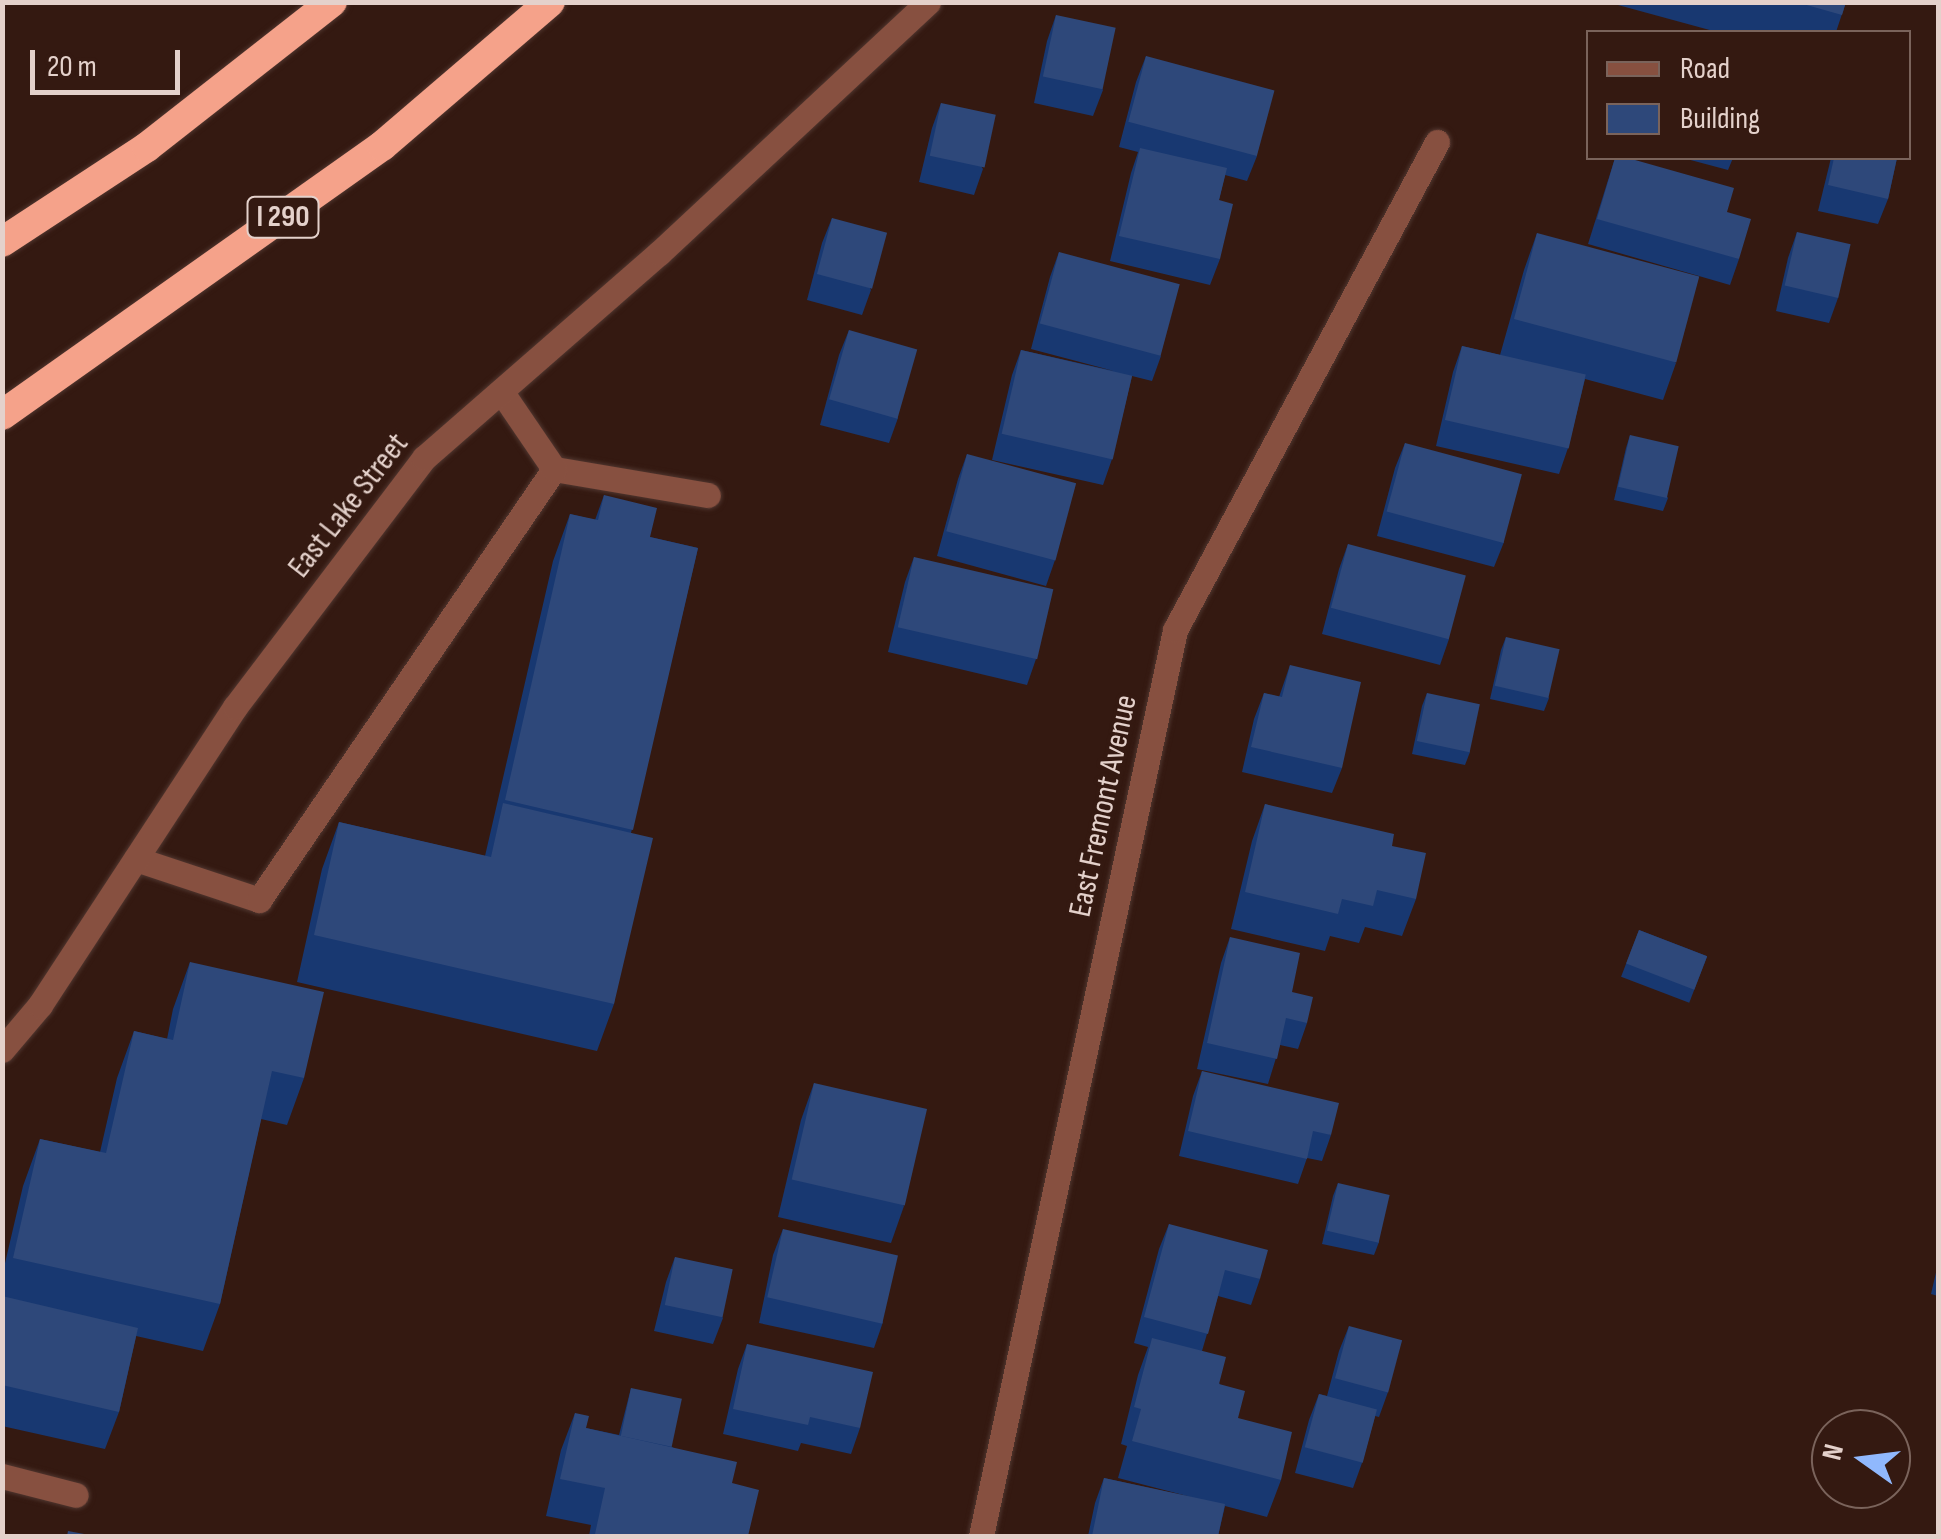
<!DOCTYPE html>
<html>
<head>
<meta charset="utf-8">
<style>
  body { margin:0 }
  #map { position:relative; width:1941px; height:1539px; overflow:hidden; background:#341911; font-family:"Sofia Sans Condensed",sans-serif }
  div>[style] { position:absolute }
  .roads { filter:drop-shadow(0 0 2px #50362f) drop-shadow(0 0 2px #50362f) }
  .minor>* { height:25px; margin:-12.5px; padding:0 12.5px; transform-origin:12.5px; border-radius:12.5px; background:#875040 }
  .highway>* { height:30px; margin:-15px; padding:0 15px; transform-origin:15px; border-radius:15px; background:#f5a28a }
  .wall>* { inset:0; background:#183871; transform-origin:0 0 }
  .building>* { inset:0; background:#2e487a; transform-origin:0 0 }
  span { translate:-50% -50%; white-space:nowrap; text-align:center; line-height:1.15; -webkit-text-stroke:8px #341911; paint-order:stroke }
  .shield-label span { padding:2px 8px; background:#341911; border:2px solid; border-radius:8px; -webkit-text-stroke-width:0 }
  .shield-label { font-size:30px; color:#e4d1cb; font-weight:700 }
  .street-label { font-size:32px; color:#e4d1cb }
  .frame { position:absolute; inset:0; border:5px solid #e4d1cb; pointer-events:none }
  .legend { position:absolute; left:1586px; top:30px; width:325px; height:130px; box-sizing:border-box; background:#341911; border:2px solid #7a635b; margin:0; padding:12px 18px; list-style:none; font-size:30px; color:#e4d1cb }
  .legend li { display:flex; align-items:center; gap:20px; height:50px }
  .legend b { width:50px; border:2px solid #7a635b }
  .north { position:absolute; left:1811px; top:1409px; width:100px; height:100px; box-sizing:border-box; background:#341911; border:2px solid #7a635b; border-radius:50%; rotate:284deg; font-size:28px; font-weight:700; line-height:40px; text-align:center; color:#e4d1cb }
  .north::after { content:''; display:block; margin:auto; width:35px; height:45px; background:#90b8fd; clip-path:polygon(50% 0,100% 100%,50% 72%,0 100%) }
  .scale { position:absolute; left:30px; top:50px; width:150px; height:45px; box-sizing:border-box; border:5px solid #e4d1cb; border-top:0; padding-left:12px; font-size:30px; line-height:35px; white-space:nowrap; color:#e4d1cb; -webkit-text-stroke:8px #341911; paint-order:stroke }
</style>
</head>
<body>
<div id="map">
  <div class="roads">
    <div class="minor">
      <div style="left:554px;top:469px;width:156px;rotate:9.6deg"></div>
      <div style="left:136px;top:859px;width:130px;rotate:18.4deg"></div>
      <div style="left:259px;top:900px;width:522px;rotate:-55.61deg"></div>
      <div style="left:554px;top:469px;width:94px;rotate:-124.2deg"></div>
      <div style="left:2px;top:1050px;width:59px;rotate:-49.8deg"></div>
      <div style="left:40px;top:1005px;width:356px;rotate:-56.8deg"></div>
      <div style="left:235px;top:707px;width:313px;rotate:-52.8deg"></div>
      <div style="left:424px;top:458px;width:312px;rotate:-41.1deg"></div>
      <div style="left:659px;top:253px;width:368px;rotate:-43deg"></div>
      <div style="left:2px;top:1476px;width:76px;rotate:14.4deg"></div>
      <div style="left:981px;top:1536px;width:927px;rotate:-77.91deg"></div>
      <div style="left:1175px;top:630px;width:554px;rotate:-61.77deg"></div>
    </div>
    <div class="highway">
      <div style="left:2px;top:242px;width:173px;rotate:-33.2deg"></div>
      <div style="left:147px;top:147px;width:235px;rotate:-38.1deg"></div>
      <div style="left:2px;top:415px;width:466px;rotate:-35.3deg"></div>
      <div style="left:382px;top:146px;width:221px;rotate:-40.6deg"></div>
    </div>
  </div>
  <div class="wall">
    <div style="clip-path:polygon(1607px 2px,1846px 2px,1836px 32px,1717px 32px)"></div>
    <div style="clip-path:polygon(1056px 15px,1103px 90px,1093px 116px,1034px 103px,1047px 41px)"></div>
    <div style="clip-path:polygon(1146px 56px,1257px 156px,1247px 181px,1225px 175px,1219px 200px,1220px 259px,1210px 285px,1110px 261px,1131px 173px,1138px 152px,1119px 147px,1136px 82px)"></div>
    <div style="clip-path:polygon(941px 103px,983px 169px,974px 195px,919px 182px,932px 128px)"></div>
    <div style="clip-path:polygon(1615px 158px,1739px 259px,1730px 285px,1588px 244px)"></div>
    <div style="clip-path:polygon(1683px 158px,1733px 158px,1728px 170px)"></div>
    <div style="clip-path:polygon(1831px 158px,1897px 158px,1888px 199px,1878px 224px,1818px 211px)"></div>
    <div style="clip-path:polygon(832px 218px,871px 290px,862px 315px,807px 300px,822px 243px)"></div>
    <div style="clip-path:polygon(1797px 232px,1838px 298px,1829px 323px,1776px 311px,1788px 258px)"></div>
    <div style="clip-path:polygon(1537px 233px,1676px 363px,1663px 400px,1585px 379px,1568px 448px,1559px 474px,1436px 446px,1453px 372px,1462px 346px,1500px 355px,1524px 270px)"></div>
    <div style="clip-path:polygon(1059px 252px,1161px 356px,1152px 381px,1132px 376px,1112px 459px,1103px 485px,992px 460px,1012px 375px,1021px 350px,1114px 371px,1031px 349px,1050px 277px)"></div>
    <div style="clip-path:polygon(849px 330px,898px 418px,889px 443px,820px 425px,839px 355px)"></div>
    <div style="clip-path:polygon(1630px 435px,1668px 498px,1663px 511px,1614px 500px,1626px 448px)"></div>
    <div style="clip-path:polygon(1405px 443px,1504px 542px,1494px 567px,1377px 536px,1395px 468px)"></div>
    <div style="clip-path:polygon(967px 454px,1055px 560px,1046px 586px,937px 556px,958px 479px)"></div>
    <div style="clip-path:polygon(604px 495px,650px 537px,698px 548px,631px 833px,614px 1004px,597px 1051px,297px 982px,322px 869px,339px 822px,485px 856px,553px 561px,570px 514px,595px 520px)"></div>
    <div style="clip-path:polygon(1348px 544px,1449px 639px,1440px 665px,1322px 634px,1339px 569px)"></div>
    <div style="clip-path:polygon(914px 557px,1036px 659px,1027px 685px,888px 652px,905px 582px)"></div>
    <div style="clip-path:polygon(1506px 637px,1549px 698px,1544px 711px,1490px 699px,1501px 650px)"></div>
    <div style="clip-path:polygon(1290px 665px,1342px 768px,1332px 793px,1242px 772px,1254px 719px,1264px 693px,1279px 697px)"></div>
    <div style="clip-path:polygon(1427px 693px,1470px 752px,1465px 765px,1412px 754px,1422px 706px)"></div>
    <div style="clip-path:polygon(1265px 804px,1392px 846px,1416px 899px,1402px 936px,1365px 927px,1359px 943px,1330px 936px,1325px 951px,1231px 929px,1252px 841px)"></div>
    <div style="left:1639px;top:930px;width:73px;height:50px;rotate:21deg"></div>
    <div style="clip-path:polygon(1230px 937px,1292px 992px,1307px 1023px,1298px 1049px,1280px 1045px,1268px 1084px,1197px 1069px,1221px 963px)"></div>
    <div style="clip-path:polygon(190px 962px,304px 1078px,287px 1125px,261px 1119px,220px 1304px,203px 1351px,136px 1336px,119px 1412px,105px 1449px,2px 1426px,2px 1276px,23px 1186px,40px 1139px,100px 1152px,117px 1078px,134px 1031px,167px 1039px,173px 1009px)"></div>
    <div style="clip-path:polygon(1202px 1071px,1331px 1135px,1322px 1161px,1307px 1158px,1298px 1184px,1179px 1156px,1193px 1096px)"></div>
    <div style="clip-path:polygon(814px 1083px,904px 1206px,891px 1243px,778px 1217px,801px 1120px)"></div>
    <div style="clip-path:polygon(1338px 1183px,1379px 1242px,1374px 1255px,1322px 1244px,1333px 1196px)"></div>
    <div style="clip-path:polygon(1169px 1224px,1260px 1279px,1251px 1305px,1218px 1296px,1202px 1351px,1238px 1418px,1281px 1480px,1267px 1517px,1225px 1506px,1218px 1536px,1088px 1536px,1095px 1503px,1104px 1478px,1191px 1497px,1118px 1478px,1127px 1446px,1121px 1444px,1138px 1375px,1148px 1347px,1134px 1343px,1159px 1249px)"></div>
    <div style="clip-path:polygon(783px 1229px,883px 1322px,874px 1348px,759px 1323px,773px 1255px)"></div>
    <div style="clip-path:polygon(675px 1257px,723px 1318px,713px 1344px,654px 1331px,666px 1282px)"></div>
    <div style="clip-path:polygon(1938px 1264px,1938px 1296px,1931px 1294px)"></div>
    <div style="clip-path:polygon(1349px 1326px,1388px 1392px,1379px 1417px,1375px 1416px,1362px 1463px,1353px 1488px,1295px 1473px,1309px 1420px,1319px 1394px,1327px 1396px,1339px 1351px)"></div>
    <div style="clip-path:polygon(747px 1344px,860px 1428px,851px 1454px,801px 1443px,798px 1451px,723px 1434px,738px 1369px)"></div>
    <div style="clip-path:polygon(631px 1388px,672px 1447px,732px 1483px,748px 1536px,589px 1536px,591px 1525px,546px 1516px,561px 1450px,575px 1413px,586px 1428px,619px 1435px)"></div>
  </div>
  <div class="building">
    <div style="clip-path:polygon(1796px 2px,1846px 2px,1842px 15px)"></div>
    <div style="left:1056px;top:15px;width:61px;height:63px;rotate:12deg"></div>
    <div style="left:1146px;top:56px;width:133px;height:68px;rotate:15deg"></div>
    <div style="left:941px;top:103px;width:56px;height:54px;rotate:12deg"></div>
    <div style="clip-path:polygon(1140px 148px,1227px 168px,1219px 200px,1233px 204px,1220px 259px,1119px 236px)"></div>
    <div style="clip-path:polygon(1615px 158px,1628px 158px,1734px 188px,1727px 212px,1751px 219px,1739px 259px,1597px 219px)"></div>
    <div style="clip-path:polygon(1834px 158px,1897px 158px,1888px 199px,1828px 185px)"></div>
    <div style="left:832px;top:218px;width:57px;height:58px;rotate:15deg"></div>
    <div style="left:1797px;top:232px;width:55px;height:55px;rotate:13deg"></div>
    <div style="left:1537px;top:233px;width:168px;height:89px;rotate:15deg"></div>
    <div style="left:1059px;top:252px;width:125px;height:74px;rotate:15deg"></div>
    <div style="left:849px;top:330px;width:71px;height:72px;rotate:16deg"></div>
    <div style="left:1462px;top:346px;width:127px;height:76px;rotate:13deg"></div>
    <div style="left:1021px;top:350px;width:114px;height:86px;rotate:13deg"></div>
    <div style="left:1630px;top:435px;width:50px;height:53px;rotate:13deg"></div>
    <div style="left:1405px;top:443px;width:121px;height:71px;rotate:15deg"></div>
    <div style="left:967px;top:454px;width:113px;height:80px;rotate:15deg"></div>
    <div style="clip-path:polygon(604px 495px,657px 508px,650px 537px,698px 548px,633px 830px,505px 800px,570px 514px,598px 520px)"></div>
    <div style="left:1348px;top:544px;width:122px;height:66px;rotate:15deg"></div>
    <div style="left:914px;top:557px;width:143px;height:72px;rotate:13deg"></div>
    <div style="left:1506px;top:637px;width:55px;height:50px;rotate:13deg"></div>
    <div style="clip-path:polygon(1290px 665px,1361px 682px,1342px 768px,1251px 747px,1264px 693px,1282px 697px)"></div>
    <div style="left:1427px;top:693px;width:54px;height:49px;rotate:12deg"></div>
    <div style="clip-path:polygon(503px 803px,653px 838px,614px 1004px,314px 935px,339px 822px,491px 857px)"></div>
    <div style="clip-path:polygon(1265px 804px,1394px 834px,1392px 846px,1426px 853px,1416px 899px,1377px 890px,1373px 906px,1342px 899px,1338px 914px,1245px 892px)"></div>
    <div style="left:1639px;top:930px;width:73px;height:36px;rotate:21deg"></div>
    <div style="clip-path:polygon(1230px 937px,1300px 953px,1292px 992px,1313px 997px,1307px 1023px,1286px 1018px,1277px 1059px,1207px 1043px)"></div>
    <div style="clip-path:polygon(190px 962px,324px 992px,304px 1078px,272px 1071px,220px 1304px,13px 1258px,40px 1139px,106px 1153px,134px 1031px,173px 1040px)"></div>
    <div style="clip-path:polygon(1202px 1071px,1339px 1103px,1331px 1135px,1313px 1131px,1307px 1159px,1188px 1131px)"></div>
    <div style="left:814px;top:1083px;width:116px;height:99px;rotate:13deg"></div>
    <div style="left:1338px;top:1183px;width:53px;height:49px;rotate:13deg"></div>
    <div style="clip-path:polygon(1169px 1224px,1268px 1250px,1260px 1279px,1225px 1270px,1208px 1334px,1144px 1317px)"></div>
    <div style="left:783px;top:1229px;width:118px;height:70px;rotate:13deg"></div>
    <div style="left:675px;top:1257px;width:59px;height:49px;rotate:12deg"></div>
    <div style="clip-path:polygon(2px 1296px,138px 1328px,119px 1412px,2px 1385px)"></div>
    <div style="left:1349px;top:1326px;width:55px;height:54px;rotate:15deg"></div>
    <div style="clip-path:polygon(1152px 1338px,1226px 1357px,1219px 1384px,1245px 1391px,1238px 1418px,1292px 1432px,1281px 1480px,1132px 1441px,1141px 1409px,1134px 1407px)"></div>
    <div style="clip-path:polygon(747px 1344px,873px 1372px,860px 1428px,810px 1417px,808px 1425px,733px 1409px)"></div>
    <div style="left:631px;top:1388px;width:52px;height:49px;rotate:12deg"></div>
    <div style="left:1319px;top:1394px;width:60px;height:55px;rotate:15deg"></div>
    <div style="clip-path:polygon(575px 1413px,589px 1416px,586px 1428px,737px 1462px,732px 1483px,759px 1490px,748px 1536px,605px 1536px,595px 1534px,605px 1488px,560px 1479px)"></div>
    <div style="clip-path:polygon(1104px 1478px,1225px 1504px,1218px 1536px,1092px 1536px)"></div>
    <div style="clip-path:polygon(68px 1531px,95px 1536px,67px 1536px)"></div>
  </div>
  <div class="shield-label">
    <span style="left:283px;top:217px">I 290</span>
  </div>
  <div class="street-label">
    <span style="left:349px;top:506px;rotate:-52deg">East Lake Street</span>
    <span style="left:1104px;top:806px;rotate:-78deg">East Fremont Avenue</span>
  </div>
  <div class="frame"></div>
  <ul class="legend">
  <li><b style="height:12px;background:#875040"></b>Road</li>
  <li><b style="height:28px;background:#2e487a"></b>Building</li>
  </ul>
  <div class="north">N</div>
  <div class="scale">20 m</div>
</div>
</body>
</html>
